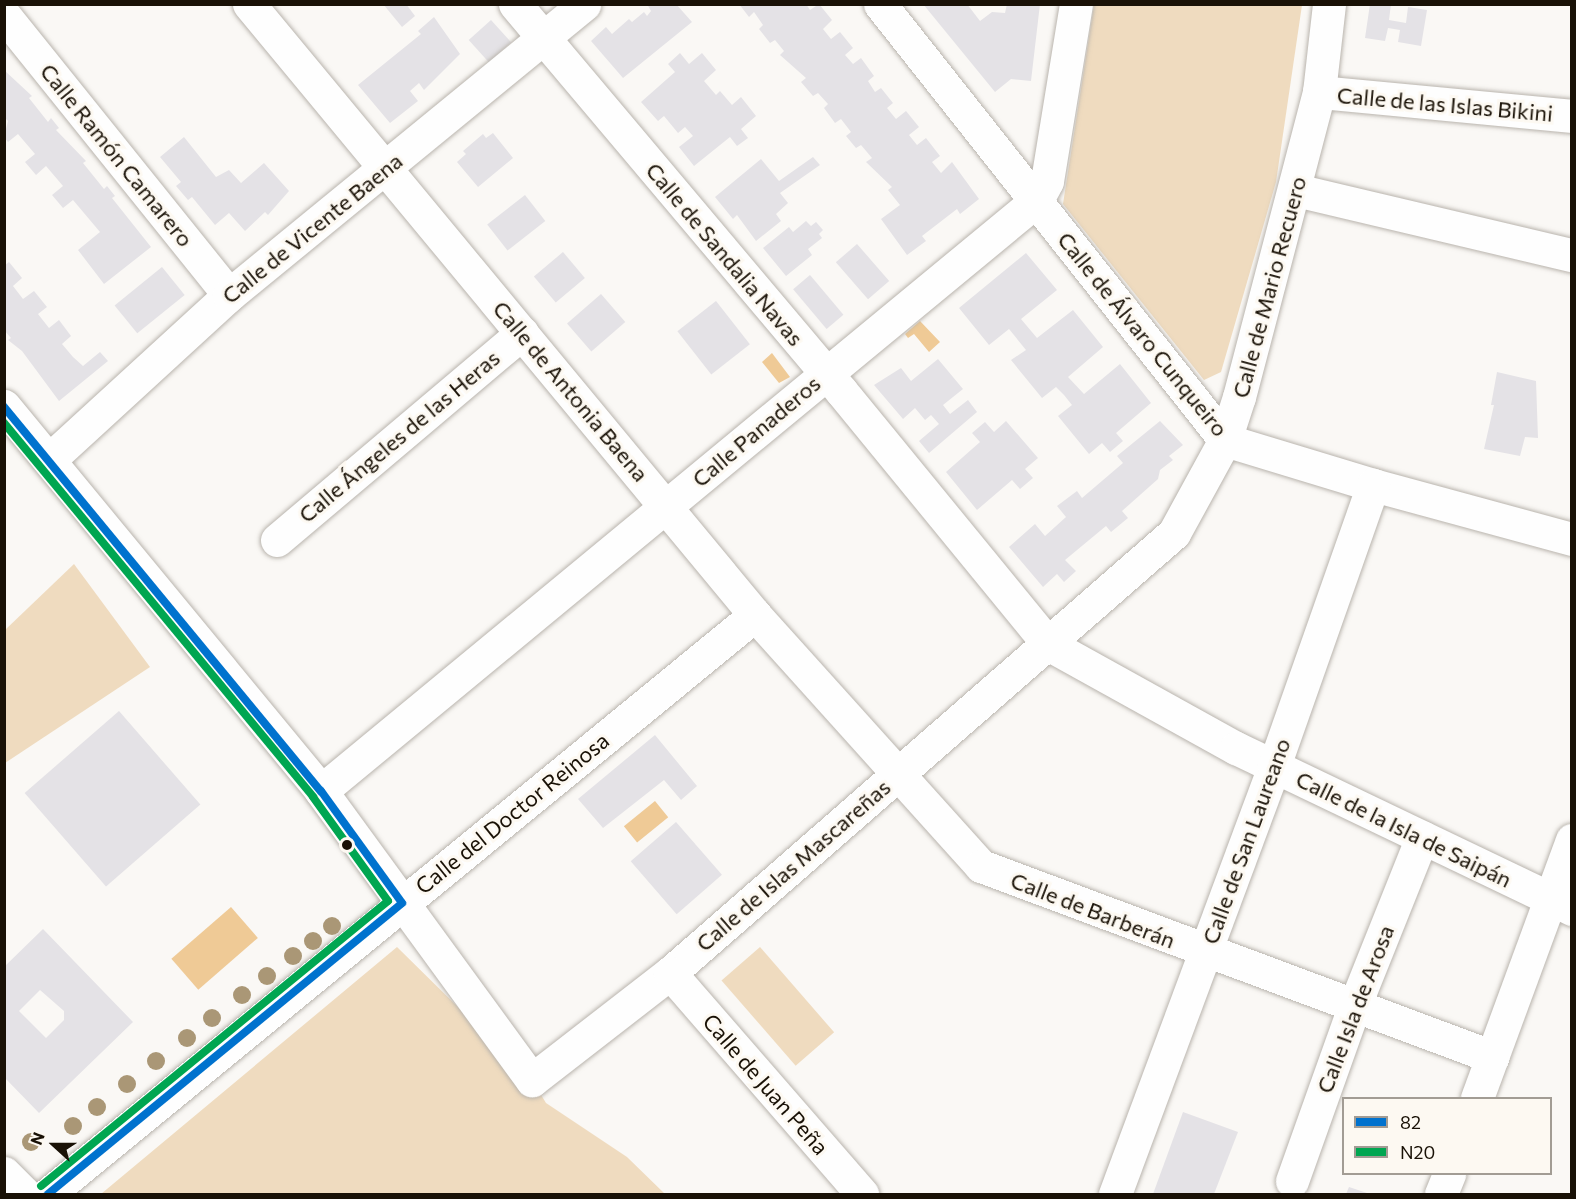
<!DOCTYPE html>
<html>
<head>
<meta charset="utf-8">
<style>
  body { margin:0 }
  #map { position:relative; width:1576px; height:1199px; overflow:hidden; background:#faf8f5; font-family:Commissioner,sans-serif }
  div>[style] { position:absolute }
  .green>* { inset:0; background:#efdbbf; transform-origin:0 0 }
  .water>* { inset:0; background:#efca96; transform-origin:0 0 }
  .building>* { inset:0; background:#e4e2e6; transform-origin:0 0 }
  .roads { filter:drop-shadow(0 0 2px #b9b4ad) drop-shadow(0 0 2px #b9b4ad) }
  .minor>* { height:33px; margin:-16.5px; padding:0 16.5px; transform-origin:16.5px; border-radius:16.5px; background:#fefefe }
  .bus-1>* { height:8px; margin:-4px; padding:0 4px; transform-origin:4px; border-radius:4px; background:#0072ce }
  .bus-2>* { height:8px; margin:-4px; padding:0 4px; transform-origin:4px; border-radius:4px; background:#00a651 }
  .trees>* { width:18px; height:18px; margin:-9px; border-radius:50%; background:#aa9776 }
  .dots>* { width:16px; height:16px; translate:-50% -50%; box-sizing:border-box; border:3px solid #fdf9f2; border-radius:50% }
  span { translate:-50% -50%; white-space:nowrap; text-align:center; line-height:1.15; -webkit-text-stroke:6px #fdf9f2; paint-order:stroke }
  .street-label { font-size:22px; color:#191106 }
  .frame { position:absolute; inset:0; border:6px solid #191106; pointer-events:none }
  .legend { position:absolute; left:1342px; top:1097px; width:210px; height:78px; box-sizing:border-box; background:#fdf9f2; border:2px solid #a29c94; margin:0; padding:8px 10px; list-style:none; font-size:18px; color:#191106 }
  .legend li { display:flex; align-items:center; gap:12px; height:30px }
  .legend b { width:30px; border:2px solid #a29c94 }
  .north { position:absolute; left:24px; top:1115px; width:60px; height:60px; -webkit-text-stroke:4px #fdf9f2; paint-order:stroke; rotate:291deg; font-size:16px; font-weight:700; line-height:24px; text-align:center; color:#191106 }
  .north::after { content:''; display:block; margin:auto; width:21px; height:27px; background:#191106; clip-path:polygon(50% 0,100% 100%,50% 72%,0 100%) }
</style>
</head>
<body>
<div id="map">
  <div class="green">
    <div style="clip-path:polygon(1094px 5px,1302px 5px,1276px 182px,1221px 372px,1204px 380px,1063px 204px)"></div>
    <div style="clip-path:polygon(74px 564px,150px 667px,5px 763px,5px 630px)"></div>
    <div style="clip-path:polygon(397px 947px,532px 1080px,546px 1103px,627px 1157px,665px 1194px,101px 1194px)"></div>
    <div style="left:760px;top:947px;width:113px;height:51px;rotate:49deg"></div>
  </div>
  <div class="water">
    <div style="clip-path:polygon(920px 321px,940px 342px,929px 352px,914px 334px,908px 338px,905px 334px)"></div>
    <div style="clip-path:polygon(772px 353px,790px 377px,779px 383px,762px 362px)"></div>
    <div style="left:655px;top:801px;width:21px;height:40px;rotate:51deg"></div>
    <div style="left:231px;top:907px;width:41px;height:79px;rotate:49deg"></div>
  </div>
  <div class="building">
    <div style="clip-path:polygon(383px 4px,406px 4px,415px 16px,402px 27px)"></div>
    <div style="clip-path:polygon(647px 4px,676px 4px,692px 22px,623px 78px,591px 41px,606px 27px,612px 34px,629px 19px,632px 22px,644px 12px,647px 16px,651px 11px)"></div>
    <div style="clip-path:polygon(739px 4px,806px 4px,810px 10px,819px 4px,832px 20px,823px 29px,831px 39px,840px 32px,853px 48px,845px 55px,853px 64px,861px 58px,874px 76px,868px 81px,875px 92px,881px 88px,893px 103px,887px 108px,896px 119px,906px 111px,919px 127px,909px 135px,917px 145px,926px 138px,940px 156px,932px 162px,941px 173px,952px 162px,979px 199px,960px 214px,957px 209px,922px 236px,926px 241px,907px 255px,881px 219px,900px 205px,888px 190px,892px 187px,866px 162px,872px 158px,861px 145px,856px 148px,846px 136px,851px 132px,841px 119px,835px 123px,824px 108px,828px 104px,818px 93px,813px 96px,801px 82px,806px 78px,780px 55px,784px 51px,775px 40px,770px 43px,759px 29px,763px 25px,754px 12px,749px 17px)"></div>
    <div style="clip-path:polygon(923px 4px,967px 4px,980px 21px,992px 12px,1005px 13px,1007px 4px,1040px 4px,1031px 81px,1011px 79px,995px 92px)"></div>
    <div style="clip-path:polygon(1370px 4px,1391px 4px,1389px 20px,1406px 23px,1408px 7px,1427px 10px,1421px 46px,1398px 42px,1400px 30px,1388px 28px,1385px 41px,1365px 38px)"></div>
    <div style="clip-path:polygon(434px 17px,460px 54px,424px 90px,419px 83px,410px 91px,418px 101px,390px 123px,358px 85px,421px 34px,418px 31px)"></div>
    <div style="left:491px;top:20px;width:30px;height:30px;rotate:48deg"></div>
    <div style="clip-path:polygon(680px 53px,689px 64px,702px 53px,716px 70px,704px 81px,716px 95px,720px 91px,732px 105px,741px 97px,756px 116px,741px 129px,748px 138px,737px 146px,730px 137px,694px 166px,679px 147px,693px 136px,685px 127px,678px 133px,664px 116px,658px 121px,641px 102px,675px 72px,668px 64px)"></div>
    <div style="clip-path:polygon(4px 70px,32px 96px,29px 98px,48px 122px,51px 118px,59px 128px,56px 130px,86px 161px,83px 163px,104px 189px,107px 186px,115px 196px,112px 198px,151px 247px,104px 284px,78px 250px,100px 232px,73px 200px,63px 208px,52px 195px,63px 186px,46px 166px,36px 175px,25px 162px,35px 154px,18px 134px,8px 142px,4px 137px,8px 121px,4px 117px)"></div>
    <div style="clip-path:polygon(493px 133px,513px 158px,478px 187px,457px 162px,466px 154px,463px 151px,483px 134px,486px 138px)"></div>
    <div style="clip-path:polygon(184px 137px,216px 177px,229px 170px,241px 183px,264px 163px,289px 191px,268px 215px,265px 212px,245px 231px,229px 213px,215px 225px,192px 197px,188px 200px,176px 186px,181px 182px,160px 157px)"></div>
    <div style="clip-path:polygon(813px 157px,820px 165px,780px 193px,788px 203px,776px 214px,781px 221px,756px 241px,737px 215px,733px 219px,715px 197px,761px 159px,779px 181px)"></div>
    <div style="left:525px;top:195px;width:33px;height:48px;rotate:52deg"></div>
    <div style="clip-path:polygon(806px 221px,811px 226px,816px 222px,823px 230px,819px 234px,822px 238px,808px 249px,812px 255px,786px 276px,763px 248px,789px 227px,793px 232px)"></div>
    <div style="left:857px;top:244px;width:49px;height:28px;rotate:49deg"></div>
    <div style="left:563px;top:252px;width:34px;height:38px;rotate:50deg"></div>
    <div style="clip-path:polygon(1026px 253px,1057px 290px,1021px 319px,1037px 338px,1073px 310px,1103px 347px,1068px 377px,1084px 394px,1120px 364px,1151px 403px,1116px 433px,1123px 441px,1110px 452px,1102px 443px,1089px 454px,1058px 416px,1072px 405px,1064px 395px,1056px 387px,1042px 398px,1011px 360px,1026px 350px,1009px 329px,989px 345px,959px 308px)"></div>
    <div style="clip-path:polygon(9px 262px,22px 278px,13px 286px,23px 299px,34px 291px,47px 307px,38px 314px,49px 328px,59px 320px,71px 336px,62px 344px,73px 357px,83px 366px,100px 352px,108px 361px,59px 401px,22px 351px,8px 340px,11px 338px,4px 330px,4px 266px)"></div>
    <div style="left:162px;top:267px;width:36px;height:61px;rotate:51deg"></div>
    <div style="left:810px;top:275px;width:52px;height:22px;rotate:50deg"></div>
    <div style="left:601px;top:294px;width:37px;height:45px;rotate:49deg"></div>
    <div style="left:716px;top:301px;width:55px;height:49px;rotate:52deg"></div>
    <div style="clip-path:polygon(938px 359px,963px 389px,943px 405px,950px 414px,968px 400px,977px 412px,929px 453px,919px 441px,939px 424px,931px 415px,925px 420px,915px 408px,903px 419px,874px 385px,901px 368px,911px 381px)"></div>
    <div style="clip-path:polygon(1497px 372px,1536px 381px,1538px 438px,1525px 437px,1520px 456px,1484px 449px,1494px 405px,1491px 405px)"></div>
    <div style="clip-path:polygon(1006px 421px,1038px 458px,1025px 469px,1033px 478px,1020px 489px,1012px 480px,977px 510px,946px 472px,980px 442px,972px 433px,985px 422px,994px 432px)"></div>
    <div style="clip-path:polygon(1160px 421px,1183px 445px,1169px 456px,1173px 460px,1160px 470px,1158px 479px,1122px 511px,1128px 518px,1111px 532px,1106px 526px,1065px 560px,1076px 571px,1064px 582px,1057px 574px,1043px 587px,1009px 547px,1035px 524px,1045px 536px,1066px 517px,1057px 506px,1077px 491px,1082px 498px,1123px 463px,1117px 456px)"></div>
    <div style="left:119px;top:711px;width:124px;height:125px;rotate:49deg"></div>
    <div style="clip-path:polygon(655px 735px,697px 786px,681px 800px,664px 780px,603px 828px,578px 799px)"></div>
    <div style="left:676px;top:822px;width:70px;height:60px;rotate:49deg"></div>
    <div style="clip-path:polygon(evenodd,43px 929px,133px 1022px,39px 1113px,4px 1077px,4px 967px,43px 929px,40px 990px,64px 1011px,64px 1020px,46px 1038px,19px 1011px,40px 990px)"></div>
    <div style="clip-path:polygon(1183px 1112px,1238px 1132px,1214px 1194px,1153px 1194px)"></div>
    <div style="clip-path:polygon(1349px 1187px,1370px 1194px,1346px 1194px)"></div>
  </div>
  <div class="roads">
    <div class="minor">
      <div style="left:249px;top:4px;width:793px;rotate:50.37deg"></div>
      <div style="left:755px;top:615px;width:338px;rotate:48deg"></div>
      <div style="left:981px;top:866px;width:546px;rotate:20.46deg"></div>
      <div style="left:515px;top:4px;width:507px;rotate:49.88deg"></div>
      <div style="left:842px;top:392px;width:325px;rotate:50.7deg"></div>
      <div style="left:1048px;top:644px;width:215px;rotate:29deg"></div>
      <div style="left:1236px;top:748px;width:373px;rotate:25.6deg"></div>
      <div style="left:880px;top:4px;width:556px;rotate:51.65deg"></div>
      <div style="left:1225px;top:440px;width:155px;rotate:16.9deg"></div>
      <div style="left:1373px;top:485px;width:206px;rotate:15.2deg"></div>
      <div style="left:4px;top:15px;width:359px;rotate:51.2deg"></div>
      <div style="left:1319px;top:92px;width:254px;rotate:5.4deg"></div>
      <div style="left:1296px;top:190px;width:284px;rotate:13.3deg"></div>
      <div style="left:4px;top:406px;width:499px;rotate:50.5deg"></div>
      <div style="left:321px;top:791px;width:358px;rotate:53.9deg"></div>
      <div style="left:532px;top:1080px;width:175px;rotate:-37.8deg"></div>
      <div style="left:670px;top:973px;width:669px;rotate:-41.12deg"></div>
      <div style="left:1174px;top:533px;width:106px;rotate:-61.3deg"></div>
      <div style="left:1225px;top:440px;width:45px;rotate:-72deg"></div>
      <div style="left:1239px;top:397px;width:315px;rotate:-75.3deg"></div>
      <div style="left:1319px;top:92px;width:89px;rotate:-83.5deg"></div>
      <div style="left:49px;top:460px;width:244px;rotate:-42.5deg"></div>
      <div style="left:229px;top:295px;width:459px;rotate:-39.3deg"></div>
      <div style="left:277px;top:540px;width:321px;rotate:-40.2deg"></div>
      <div style="left:321px;top:791px;width:928px;rotate:-39.54deg"></div>
      <div style="left:1037px;top:200px;width:21px;rotate:-62deg"></div>
      <div style="left:1047px;top:181px;width:179px;rotate:-80.7deg"></div>
      <div style="left:670px;top:973px;width:293px;rotate:49deg"></div>
      <div style="left:1477px;top:1098px;width:275px;rotate:-69.8deg"></div>
      <div style="left:4px;top:1173px;width:30px;rotate:45deg"></div>
      <div style="left:1292px;top:1181px;width:185px;rotate:-70.4deg"></div>
      <div style="left:1354px;top:1007px;width:183px;rotate:-68.2deg"></div>
      <div style="left:48px;top:1194px;width:914px;rotate:-39.32deg"></div>
      <div style="left:1115px;top:1194px;width:457px;rotate:-69.6deg"></div>
      <div style="left:1274px;top:766px;width:298px;rotate:-70.6deg"></div>
      <div style="left:1441px;top:1194px;width:22px;rotate:-68deg"></div>
    </div>
  </div>
  <div class="bus-1">
    <div style="left:4px;top:407px;width:498px;rotate:50.5deg"></div>
    <div style="left:321px;top:791px;width:138px;rotate:54.1deg"></div>
    <div style="left:48px;top:1194px;width:458px;rotate:-39.4deg"></div>
  </div>
  <div class="bus-2">
    <div style="left:4px;top:423px;width:485px;rotate:50.4deg"></div>
    <div style="left:313px;top:797px;width:128px;rotate:54.2deg"></div>
    <div style="left:388px;top:901px;width:449px;rotate:140.6deg"></div>
  </div>
  <div class="trees">
    <div style="left:332px;top:926px"></div>
    <div style="left:313px;top:941px"></div>
    <div style="left:293px;top:956px"></div>
    <div style="left:267px;top:976px"></div>
    <div style="left:242px;top:995px"></div>
    <div style="left:212px;top:1018px"></div>
    <div style="left:187px;top:1038px"></div>
    <div style="left:156px;top:1061px"></div>
    <div style="left:127px;top:1084px"></div>
    <div style="left:97px;top:1107px"></div>
    <div style="left:73px;top:1126px"></div>
    <div style="left:31px;top:1142px"></div>
  </div>
  <div class="dots">
    <div style="left:347px;top:845px;background:#191106"></div>
  </div>
  <div class="street-label">
    <span style="left:1445px;top:104px;rotate:5deg">Calle de las Islas Bikini</span>
    <span style="left:117px;top:155px;rotate:51deg">Calle Ramón Camarero</span>
    <span style="left:312px;top:228px;rotate:-39deg">Calle de Vicente Baena</span>
    <span style="left:725px;top:254px;rotate:50deg">Calle de Sandalia Navas</span>
    <span style="left:1269px;top:287px;rotate:-75deg">Calle de Mario Recuero</span>
    <span style="left:1143px;top:334px;rotate:51deg">Calle de Álvaro Cunqueiro</span>
    <span style="left:571px;top:391px;rotate:50deg">Calle de Antonia Baena</span>
    <span style="left:756px;top:431px;rotate:-40deg">Calle Panaderos</span>
    <span style="left:399px;top:436px;rotate:-40deg">Calle Ángeles de las Heras</span>
    <span style="left:512px;top:813px;rotate:-39deg">Calle del Doctor Reinosa</span>
    <span style="left:1404px;top:829px;rotate:26deg">Calle de la Isla de Saipán</span>
    <span style="left:1246px;top:841px;rotate:-70deg">Calle de San Laureano</span>
    <span style="left:793px;top:865px;rotate:-41deg">Calle de Islas Mascareñas</span>
    <span style="left:1093px;top:910px;rotate:21deg">Calle de Barberán</span>
    <span style="left:1355px;top:1009px;rotate:-69deg">Calle Isla de Arosa</span>
    <span style="left:766px;top:1084px;rotate:49deg">Calle de Juan Peña</span>
  </div>
  <div class="frame"></div>
  <ul class="legend">
  <li><b style="height:8px;background:#0072ce"></b>82</li>
  <li><b style="height:8px;background:#00a651"></b>N20</li>
  </ul>
  <div class="north">N</div>
</div>
</body>
</html>
